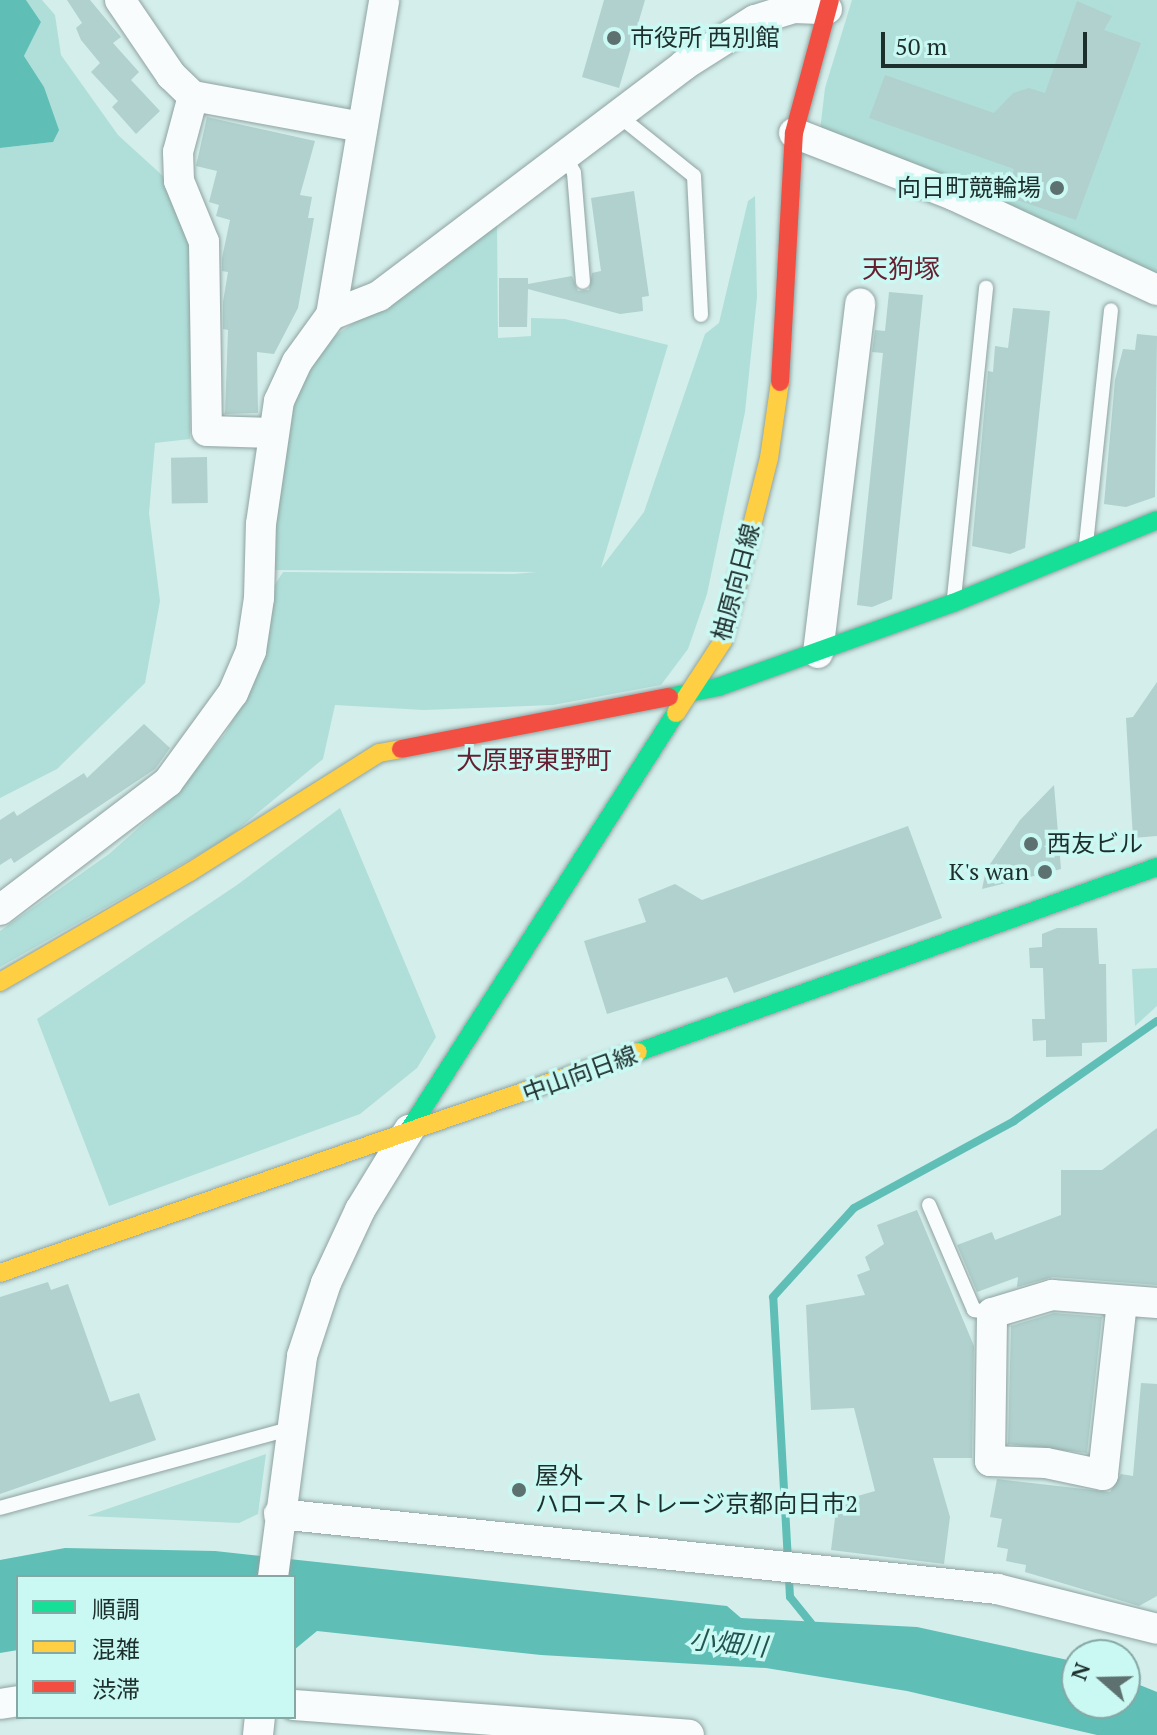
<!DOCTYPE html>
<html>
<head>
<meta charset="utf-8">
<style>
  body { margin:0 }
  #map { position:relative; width:1157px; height:1735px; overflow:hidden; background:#d4eeeb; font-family:"PT Serif","Noto Sans JP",serif }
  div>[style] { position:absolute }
  .green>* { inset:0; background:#b0dfd9 }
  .water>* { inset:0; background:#5fbeb6 }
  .stream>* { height:8px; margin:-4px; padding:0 4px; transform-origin:4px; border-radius:4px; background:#5fbeb6 }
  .building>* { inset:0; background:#b0d1ce; transform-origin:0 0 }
  .roads { filter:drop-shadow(0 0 2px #8fa3a1) drop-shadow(0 0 2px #8fa3a1) }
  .lane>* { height:14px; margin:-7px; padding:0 7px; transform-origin:7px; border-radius:7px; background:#f9fcfc }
  .street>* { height:30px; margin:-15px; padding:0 15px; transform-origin:15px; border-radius:15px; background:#f9fcfc }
  .fast>* { height:18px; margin:-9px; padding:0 9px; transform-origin:9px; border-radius:9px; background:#16e098 }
  .slow>* { height:18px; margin:-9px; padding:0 9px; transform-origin:9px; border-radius:9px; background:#ffcf43 }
  .jam>* { height:18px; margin:-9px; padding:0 9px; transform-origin:9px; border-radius:9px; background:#f24e42 }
  .dots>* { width:22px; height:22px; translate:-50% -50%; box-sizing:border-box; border:4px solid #caf8f3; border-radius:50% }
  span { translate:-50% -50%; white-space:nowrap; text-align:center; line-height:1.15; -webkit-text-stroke:7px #caf8f3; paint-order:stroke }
  .poi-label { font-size:24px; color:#1d2f2d }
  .left { translate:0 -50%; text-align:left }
  .right { translate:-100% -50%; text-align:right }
  .street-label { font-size:24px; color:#1d2f2d }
  .neighbourhood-label { font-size:26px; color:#641f31 }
  .water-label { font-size:26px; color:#225450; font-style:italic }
  .legend { position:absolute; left:16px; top:1575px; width:280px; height:144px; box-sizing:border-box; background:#caf8f3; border:2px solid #85a8a4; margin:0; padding:10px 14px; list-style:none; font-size:24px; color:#1d2f2d }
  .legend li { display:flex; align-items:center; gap:16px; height:40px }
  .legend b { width:40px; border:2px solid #85a8a4 }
  .north { position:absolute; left:1061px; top:1639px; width:80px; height:80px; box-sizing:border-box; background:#caf8f3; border:2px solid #85a8a4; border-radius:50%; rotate:290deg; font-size:22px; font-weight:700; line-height:32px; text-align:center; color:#1d2f2d }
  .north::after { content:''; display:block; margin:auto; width:28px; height:36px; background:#5d7270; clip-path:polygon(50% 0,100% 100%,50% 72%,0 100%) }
  .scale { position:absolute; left:881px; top:32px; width:206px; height:36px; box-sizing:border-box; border:4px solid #1d2f2d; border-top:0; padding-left:10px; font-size:24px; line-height:28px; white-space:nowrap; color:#1d2f2d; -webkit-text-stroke:6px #caf8f3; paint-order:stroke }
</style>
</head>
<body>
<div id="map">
  <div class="green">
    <div style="clip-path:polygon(26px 0,42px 0,55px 15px,61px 55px,118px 135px,175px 187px,190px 231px,190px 439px,155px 443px,149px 513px,160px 601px,145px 683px,57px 769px,0 798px,0 148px,53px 142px,44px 87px,24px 56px,41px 22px)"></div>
    <div style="clip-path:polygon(852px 0,1157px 0,1157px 276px,820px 131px,825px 88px)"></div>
    <div style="clip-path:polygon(755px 196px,757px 297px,745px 412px,707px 594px,688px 649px,661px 685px,553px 705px,424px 710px,335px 705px,323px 759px,226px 839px,0 967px,0 931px,109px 854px,171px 799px,225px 734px,252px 685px,271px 591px,283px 572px,514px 574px,537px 572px,272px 570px,271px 529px,292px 405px,325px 343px,497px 223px,498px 338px,531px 336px,531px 318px,565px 319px,668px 345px,601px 568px,644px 512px,705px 334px,719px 323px,748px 201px)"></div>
    <div style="clip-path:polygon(340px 808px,436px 1037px,417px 1068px,360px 1114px,109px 1206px,37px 1019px,237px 885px)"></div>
    <div style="clip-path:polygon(1157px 968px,1157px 1006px,1135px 1026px,1132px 969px)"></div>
    <div style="clip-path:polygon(266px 1454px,258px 1514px,239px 1523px,87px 1516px)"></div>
  </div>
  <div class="water">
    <div style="clip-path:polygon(0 0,26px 0,41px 22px,24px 56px,44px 87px,59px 130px,53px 142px,0 148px)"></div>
    <div style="clip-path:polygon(65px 1548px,215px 1551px,727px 1606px,741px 1618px,917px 1627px,1077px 1662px,1077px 1703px,1125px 1703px,1125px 1679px,1157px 1692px,1157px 1735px,1097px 1735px,907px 1691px,766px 1668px,541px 1655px,317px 1631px,294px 1650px,294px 1577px,18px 1577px,18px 1650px,0 1653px,0 1560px)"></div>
  </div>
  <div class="stream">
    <div style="left:811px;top:1623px;width:33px;rotate:-129deg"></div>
    <div style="left:790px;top:1597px;width:300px;rotate:-93.2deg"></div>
    <div style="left:773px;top:1297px;width:120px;rotate:-47.7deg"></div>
    <div style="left:854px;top:1208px;width:182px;rotate:-28.5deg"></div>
    <div style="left:1014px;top:1121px;width:174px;rotate:-35deg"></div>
  </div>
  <div class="building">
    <div style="clip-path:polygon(67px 0,90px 0,121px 37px,113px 43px,139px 72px,131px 80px,160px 111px,136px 134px,112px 107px,118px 101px,91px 72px,100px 63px,81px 40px,76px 28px,82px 23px)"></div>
    <div style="clip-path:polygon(604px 0,645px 0,619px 88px,582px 77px)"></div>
    <div style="clip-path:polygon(1077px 1px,1112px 16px,1104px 30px,1141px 43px,1076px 220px,1005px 196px,1014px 169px,869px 118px,885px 75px,994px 113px,1013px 93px,1029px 88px,1045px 93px)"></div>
    <div style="clip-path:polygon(207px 117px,315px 141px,300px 195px,312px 197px,308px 218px,314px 218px,298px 308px,274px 354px,257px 352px,258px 413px,225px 414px,228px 330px,223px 329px,223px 302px,228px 272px,222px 271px,222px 258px,230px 220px,216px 216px,219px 205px,209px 202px,217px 171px,196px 166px)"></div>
    <div style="clip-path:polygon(634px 191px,649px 296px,642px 297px,643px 311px,620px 314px,528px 289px,527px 327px,499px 327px,499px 278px,528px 278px,528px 284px,572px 276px,578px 291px,589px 290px,592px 273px,601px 271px,591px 198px)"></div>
    <div style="clip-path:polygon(889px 292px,923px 295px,892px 599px,872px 607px,857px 605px,883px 353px,872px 352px,875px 330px,885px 331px)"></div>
    <div style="clip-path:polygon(1013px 308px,1050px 311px,1025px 548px,1010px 554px,972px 546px,988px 371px,993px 372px,995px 346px,1008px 348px)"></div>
    <div style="clip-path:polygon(1137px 334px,1157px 336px,1155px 497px,1126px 507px,1104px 504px,1115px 380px,1123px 349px,1135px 350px)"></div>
    <div style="left:207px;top:457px;width:46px;height:36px;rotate:89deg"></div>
    <div style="clip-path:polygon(1157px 682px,1157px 836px,1133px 838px,1126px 718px,1133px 717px)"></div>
    <div style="clip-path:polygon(144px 724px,170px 748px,155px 769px,14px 863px,11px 858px,0 865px,0 820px,14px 811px,17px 816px,84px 773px,87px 778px)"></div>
    <div style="clip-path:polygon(1054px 785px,1061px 869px,982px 889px,986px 870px,1020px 820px)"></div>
    <div style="clip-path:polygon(908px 826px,942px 918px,734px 993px,727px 977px,607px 1014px,584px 941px,646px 922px,638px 899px,675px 884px,702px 900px)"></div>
    <div style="clip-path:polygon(1057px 928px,1097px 928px,1099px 964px,1106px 964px,1107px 1042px,1082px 1043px,1082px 1056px,1046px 1057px,1046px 1040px,1033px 1041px,1032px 1019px,1045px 1019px,1043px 968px,1030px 968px,1029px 948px,1042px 947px,1042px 934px)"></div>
    <div style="clip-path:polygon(1157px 1128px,1157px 1285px,1053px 1277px,1017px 1287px,1018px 1277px,977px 1292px,957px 1245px,992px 1232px,995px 1240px,1061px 1215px,1061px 1170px,1102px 1170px)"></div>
    <div style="clip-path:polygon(917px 1210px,974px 1346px,972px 1458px,933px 1458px,950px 1517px,944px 1564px,831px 1550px,837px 1502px,875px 1491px,854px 1408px,811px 1410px,806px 1305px,865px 1295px,857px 1275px,870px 1270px,865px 1257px,884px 1244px,877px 1225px)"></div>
    <div style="clip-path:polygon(48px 1282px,51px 1290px,68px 1284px,110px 1402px,139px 1393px,156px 1440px,0 1494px,0 1297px)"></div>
    <div style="clip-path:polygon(1054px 1313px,1102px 1317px,1087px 1453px,1008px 1444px,1011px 1326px)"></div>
    <div style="clip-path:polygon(1141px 1383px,1157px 1384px,1157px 1596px,1139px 1606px,1025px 1572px,1026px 1565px,1006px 1561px,1008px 1549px,997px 1547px,1002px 1519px,990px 1517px,997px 1479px,1110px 1492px,1121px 1474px,1133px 1476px)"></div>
  </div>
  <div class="roads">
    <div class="lane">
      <div style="left:618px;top:115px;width:97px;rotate:38.8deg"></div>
      <div style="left:694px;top:176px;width:139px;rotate:87.1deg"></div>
      <div style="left:564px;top:154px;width:21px;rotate:62deg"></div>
      <div style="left:574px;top:173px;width:109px;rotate:85.3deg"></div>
      <div style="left:1086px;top:544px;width:235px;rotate:-83.9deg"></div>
      <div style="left:954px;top:598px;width:312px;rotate:-84.1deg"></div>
      <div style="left:929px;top:1205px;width:114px;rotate:66.8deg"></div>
      <div style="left:974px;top:1310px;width:18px;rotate:9deg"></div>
      <div style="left:0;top:1508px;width:304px;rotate:-15.3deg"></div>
    </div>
    <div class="street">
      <div style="left:120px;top:0;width:91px;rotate:55.8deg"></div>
      <div style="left:171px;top:75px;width:30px;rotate:44deg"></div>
      <div style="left:193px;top:96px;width:58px;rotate:105deg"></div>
      <div style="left:178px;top:152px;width:29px;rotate:88deg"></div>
      <div style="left:179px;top:181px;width:66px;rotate:67.7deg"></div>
      <div style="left:204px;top:242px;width:189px;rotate:89.1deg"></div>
      <div style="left:207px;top:431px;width:66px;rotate:1.7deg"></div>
      <div style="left:193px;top:96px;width:172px;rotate:10.4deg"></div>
      <div style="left:794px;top:133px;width:171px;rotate:21.3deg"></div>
      <div style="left:953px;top:195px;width:225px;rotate:25deg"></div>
      <div style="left:331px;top:315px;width:52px;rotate:-21.6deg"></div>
      <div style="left:379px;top:296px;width:383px;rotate:-37.1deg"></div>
      <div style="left:684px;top:65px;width:84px;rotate:-32.4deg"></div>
      <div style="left:755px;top:20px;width:41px;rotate:-17.1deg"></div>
      <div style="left:794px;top:8px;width:33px;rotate:2deg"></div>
      <div style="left:818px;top:653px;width:352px;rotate:-83.1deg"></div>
      <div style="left:0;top:910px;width:211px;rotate:-37.3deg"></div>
      <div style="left:168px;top:782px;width:110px;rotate:-53.9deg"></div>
      <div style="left:233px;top:693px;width:46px;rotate:-66.8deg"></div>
      <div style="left:251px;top:651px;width:54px;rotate:-81.4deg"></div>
      <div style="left:259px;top:598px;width:74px;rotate:-88.5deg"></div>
      <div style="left:261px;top:524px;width:124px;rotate:-81.7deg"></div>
      <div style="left:279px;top:401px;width:43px;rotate:-65.2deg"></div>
      <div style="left:297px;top:362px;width:58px;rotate:-54.1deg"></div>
      <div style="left:331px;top:315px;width:319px;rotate:-80.4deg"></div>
      <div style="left:1122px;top:1302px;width:174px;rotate:96.3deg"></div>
      <div style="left:1103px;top:1475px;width:58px;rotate:-168.1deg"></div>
      <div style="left:1046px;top:1463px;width:56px;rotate:-178deg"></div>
      <div style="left:990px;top:1461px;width:148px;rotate:-89.2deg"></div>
      <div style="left:992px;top:1313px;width:63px;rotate:-16.7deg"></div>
      <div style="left:1052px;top:1295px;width:105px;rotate:4.4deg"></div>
      <div style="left:279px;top:1514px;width:722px;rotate:5.96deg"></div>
      <div style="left:997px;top:1589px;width:165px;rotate:14deg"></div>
      <div style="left:273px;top:1577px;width:223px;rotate:-82.5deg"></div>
      <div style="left:302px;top:1356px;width:77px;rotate:-71.8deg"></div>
      <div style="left:326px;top:1283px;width:81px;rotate:-65deg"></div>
      <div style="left:360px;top:1210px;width:94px;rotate:-58.5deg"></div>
      <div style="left:0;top:1704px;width:18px;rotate:-9deg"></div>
      <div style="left:294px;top:1705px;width:396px;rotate:4.3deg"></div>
      <div style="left:258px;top:1735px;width:18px;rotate:-84deg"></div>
    </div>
    <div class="fast">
      <div style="left:669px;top:697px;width:50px;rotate:-11.5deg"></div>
      <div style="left:718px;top:687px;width:250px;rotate:-19.7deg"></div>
      <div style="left:953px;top:603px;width:220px;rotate:-22.1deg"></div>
      <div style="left:638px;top:1052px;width:551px;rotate:-19.62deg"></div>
      <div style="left:409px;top:1130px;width:495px;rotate:-57.4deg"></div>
    </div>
    <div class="slow">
      <div style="left:676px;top:713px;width:86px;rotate:-56.9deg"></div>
      <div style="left:723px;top:641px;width:189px;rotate:-75.9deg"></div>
      <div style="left:769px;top:458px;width:77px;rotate:-81.8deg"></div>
      <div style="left:0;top:982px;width:220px;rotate:-30.1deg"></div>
      <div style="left:190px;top:872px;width:223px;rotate:-32.2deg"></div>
      <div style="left:379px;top:753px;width:22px;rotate:-10deg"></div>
      <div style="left:0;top:1273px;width:675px;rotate:-19.11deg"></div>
    </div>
    <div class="jam">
      <div style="left:780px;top:382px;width:249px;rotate:-86.8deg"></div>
      <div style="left:794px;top:133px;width:138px;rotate:-74.9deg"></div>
      <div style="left:401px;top:749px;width:273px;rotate:-11deg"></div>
    </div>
  </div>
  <div class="dots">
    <div style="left:614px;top:38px;background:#5d7270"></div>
    <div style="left:1057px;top:188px;background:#5d7270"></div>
    <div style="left:1031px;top:844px;background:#5d7270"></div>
    <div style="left:1045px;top:872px;background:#5d7270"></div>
    <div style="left:519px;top:1490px;background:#5d7270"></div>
  </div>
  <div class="poi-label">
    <span class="left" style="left:630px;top:38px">市役所 西別館</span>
    <span class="right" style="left:1041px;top:188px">向日町競輪場</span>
    <span class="left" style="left:1047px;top:844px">西友ビル</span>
    <span class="right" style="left:1029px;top:872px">K's wan</span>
    <span class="left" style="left:535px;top:1490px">屋外<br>ハローストレージ京都向日市2</span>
  </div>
  <div class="street-label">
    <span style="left:736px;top:582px;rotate:-75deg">柚原向日線</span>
    <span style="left:580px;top:1074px;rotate:-20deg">中山向日線</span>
  </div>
  <div class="neighbourhood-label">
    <span style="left:901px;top:269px">天狗塚</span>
    <span style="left:534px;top:760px">大原野東野町</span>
  </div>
  <div class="water-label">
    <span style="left:728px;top:1643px;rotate:6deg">小畑川</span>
  </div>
  <ul class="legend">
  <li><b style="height:10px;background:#16e098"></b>順調</li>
  <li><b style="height:10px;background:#ffcf43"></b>混雑</li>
  <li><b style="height:10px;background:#f24e42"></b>渋滞</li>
  </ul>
  <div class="north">N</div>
  <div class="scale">50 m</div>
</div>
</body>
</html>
